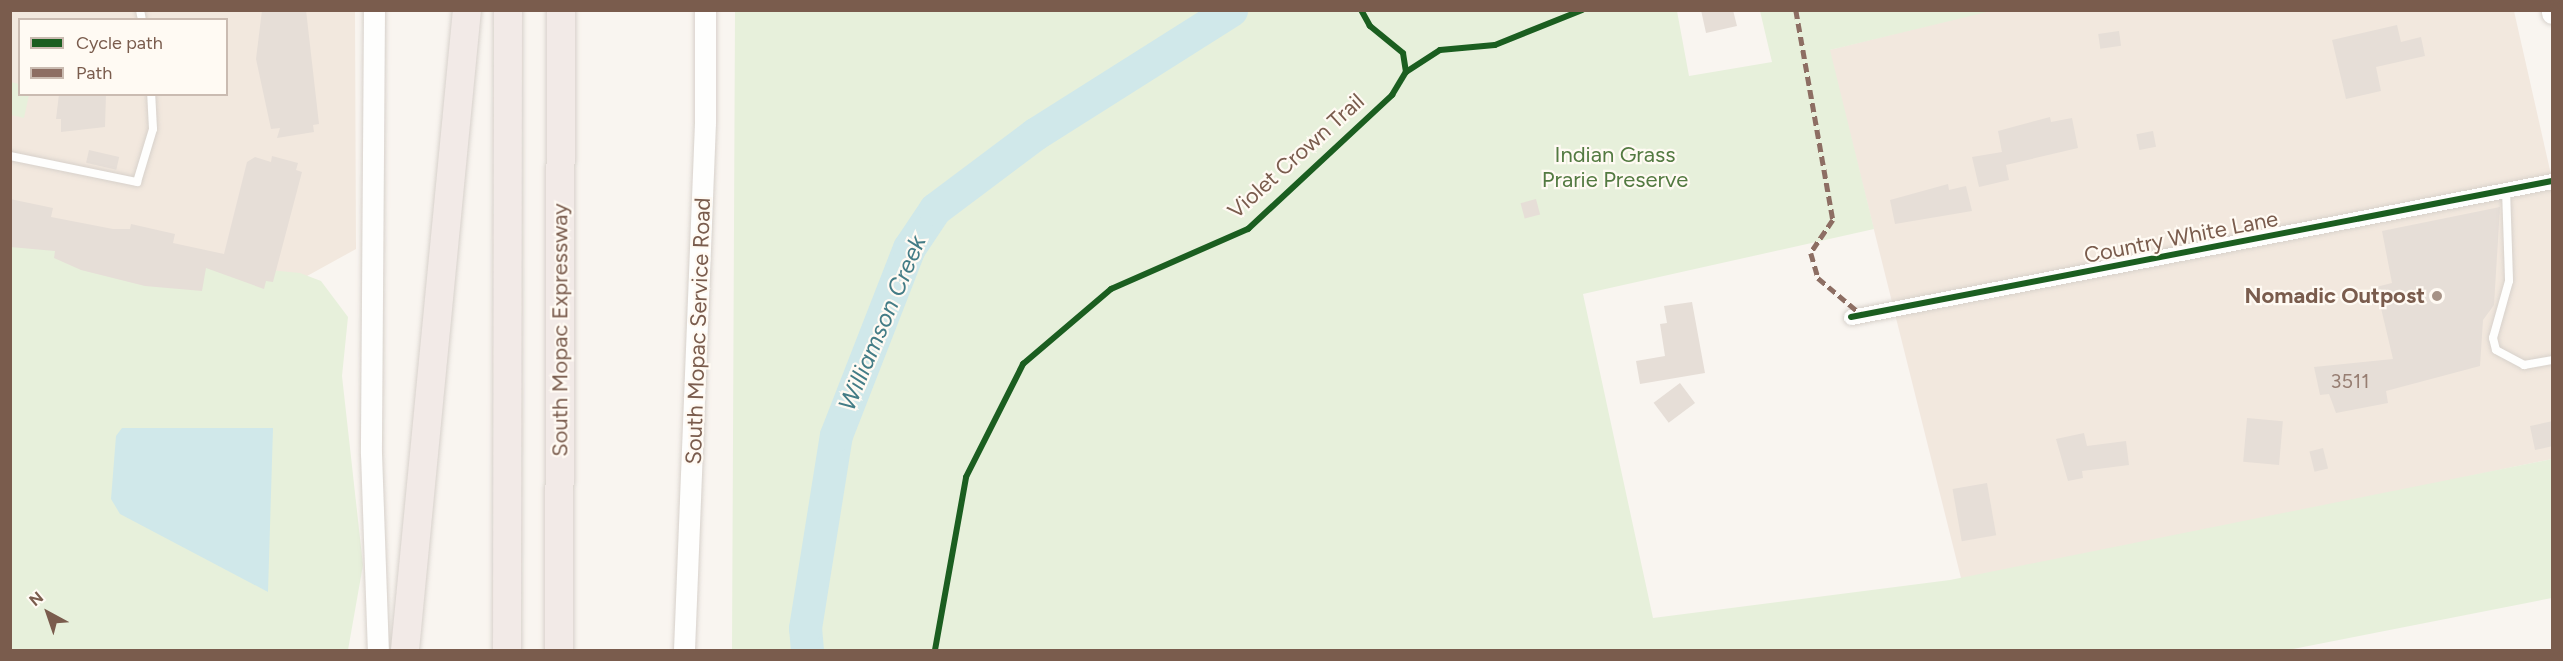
<!DOCTYPE html>
<html>
<head>
<meta charset="utf-8">
<style>
  body { margin:0 }
  #map { position:relative; width:2563px; height:661px; overflow:hidden; background:#f9f5f0; font-family:Figtree,sans-serif }
  div>[style] { position:absolute }
  .residential>* { inset:0; background:#f2e8de }
  .green>* { inset:0; background:#e7f0db }
  .water>* { inset:0; background:#d0e8ea }
  .river>* { height:33px; margin:-16.5px; padding:0 16.5px; transform-origin:16.5px; border-radius:16.5px; background:#d0e8ea }
  .building>* { inset:0; background:#e6ded7; transform-origin:0 0 }
  .roads { filter:drop-shadow(0 0 2px #d7d1cb) drop-shadow(0 0 2px #d7d1cb) }
  .service>* { height:8px; margin:-4px; padding:0 4px; transform-origin:4px; border-radius:4px; background:#fefefd }
  .minor>* { height:15px; margin:-7.5px; padding:0 7.5px; transform-origin:7.5px; border-radius:7.5px; background:#fefefd }
  .secondary>* { height:21px; margin:-10.5px; padding:0 10.5px; transform-origin:10.5px; border-radius:10.5px; background:#fefefd }
  .motorway>* { height:28px; margin:-14px; padding:0 14px; transform-origin:14px; border-radius:14px; background:#f2eae7 }
  .quiet>* { height:4.5px; margin-top:-2.25px; transform-origin:0; background:repeating-linear-gradient(90deg,#8d6e63 0 9px,transparent 0 13.5px) }
  .cycleway>* { height:6px; margin:-3px; padding:0 3px; transform-origin:3px; border-radius:3px; background:#1b5e20 }
  .dots>* { width:16px; height:16px; translate:-50% -50%; box-sizing:border-box; border:3px solid #fffaf3; border-radius:50% }
  span { translate:-50% -50%; white-space:nowrap; text-align:center; line-height:1.15; -webkit-text-stroke:4.5px #fffaf3; paint-order:stroke }
  .number-label { font-size:20px; color:#977e72 }
  .number-label span { -webkit-text-stroke-width:0 }
  .park-label { font-size:22px; color:#537a41 }
  .street-label { font-size:22px; color:#7a5c4d }
  .poi-label { font-size:22px; color:#7a5c4d; font-weight:700 }
  .right { translate:-100% -50%; text-align:right }
  .water-label { font-size:24px; color:#437c86; font-style:italic }
  .frame { position:absolute; inset:0; border:12px solid #7a5c4d; pointer-events:none }
  .legend { position:absolute; left:18px; top:18px; width:210px; height:78px; box-sizing:border-box; background:#fffaf3; border:2px solid #cabbb1; margin:0; padding:8px 10px; list-style:none; font-size:18px; color:#7a5c4d }
  .legend li { display:flex; align-items:center; gap:12px; height:30px }
  .legend b { width:30px; border:2px solid #cabbb1 }
  .north { position:absolute; left:18px; top:583px; width:60px; height:60px; -webkit-text-stroke:4px #fffaf3; paint-order:stroke; rotate:320deg; font-size:16px; font-weight:700; line-height:24px; text-align:center; color:#7a5c4d }
  .north::after { content:''; display:block; margin:auto; width:21px; height:27px; background:#7a5c4d; clip-path:polygon(50% 0,100% 100%,50% 72%,0 100%) }
</style>
</head>
<body>
<div id="map">
  <div class="residential">
    <div style="clip-path:polygon(1991px 10px,2514px 11px,2552px 179px,2552px 459px,1962px 582px,1829px 50px)"></div>
    <div style="clip-path:polygon(evenodd,11px 11px,355px 11px,356px 249px,231px 318px,11px 266px,11px 11px,20px 20px,226px 20px,226px 94px,20px 94px,20px 20px)"></div>
  </div>
  <div class="green">
    <div style="clip-path:polygon(735px 11px,1677px 11px,1689px 76px,1772px 62px,1760px 11px,1991px 11px,1830px 50px,1874px 229px,1583px 294px,1653px 618px,1950px 580px,2552px 459px,2552px 598px,2288px 650px,732px 650px)"></div>
    <div style="clip-path:polygon(11px 82px,19px 84px,20px 94px,29px 95px,24px 118px,11px 115px)"></div>
    <div style="clip-path:polygon(10px 225px,122px 256px,300px 273px,321px 281px,348px 317px,342px 376px,363px 565px,348px 650px,11px 650px)"></div>
  </div>
  <div class="water">
    <div style="clip-path:polygon(122px 428px,273px 428px,268px 592px,120px 514px,111px 499px,116px 436px)"></div>
  </div>
  <div class="river">
    <div style="left:807px;top:650px;width:22px;rotate:-95deg"></div>
    <div style="left:805px;top:628px;width:195px;rotate:-80.9deg"></div>
    <div style="left:836px;top:435px;width:201px;rotate:-68.7deg"></div>
    <div style="left:909px;top:248px;width:47px;rotate:-56.3deg"></div>
    <div style="left:935px;top:209px;width:125px;rotate:-36.9deg"></div>
    <div style="left:1035px;top:134px;width:232px;rotate:-32.3deg"></div>
  </div>
  <div class="building">
    <div style="clip-path:polygon(262px 10px,306px 10px,319px 124px,313px 125px,314px 132px,277px 138px,280px 128px,271px 129px,256px 59px)"></div>
    <div style="clip-path:polygon(1701px 10px,1733px 10px,1737px 26px,1706px 33px)"></div>
    <div style="clip-path:polygon(2397px 25px,2401px 42px,2421px 37px,2425px 56px,2376px 67px,2381px 91px,2346px 99px,2332px 40px)"></div>
    <div style="left:2119px;top:31px;width:15px;height:21px;rotate:82deg"></div>
    <div style="clip-path:polygon(59px 94px,106px 94px,105px 127px,61px 132px,61px 119px,56px 119px)"></div>
    <div style="clip-path:polygon(2050px 117px,2051px 122px,2072px 118px,2078px 148px,2006px 165px,2009px 180px,1979px 187px,1972px 157px,2002px 152px,1998px 131px)"></div>
    <div style="left:2153px;top:131px;width:16px;height:17px;rotate:79deg"></div>
    <div style="left:89px;top:150px;width:31px;height:13px;rotate:13deg"></div>
    <div style="clip-path:polygon(272px 156px,298px 163px,296px 170px,302px 172px,273px 282px,266px 281px,264px 289px,206px 268px,202px 291px,145px 286px,81px 270px,54px 258px,55px 251px,10px 247px,10px 199px,53px 208px,51px 217px,113px 229px,130px 229px,131px 224px,175px 234px,173px 243px,224px 254px,247px 162px,255px 157px,271px 162px)"></div>
    <div style="clip-path:polygon(1948px 184px,1949px 190px,1966px 186px,1972px 211px,1895px 224px,1890px 200px)"></div>
    <div style="left:1536px;top:199px;width:16px;height:16px;rotate:75deg"></div>
    <div style="clip-path:polygon(2500px 207px,2494px 305px,2483px 320px,2480px 366px,2386px 391px,2388px 403px,2336px 413px,2329px 394px,2320px 395px,2314px 367px,2393px 359px,2376px 287px,2392px 283px,2382px 231px)"></div>
    <div style="clip-path:polygon(1692px 302px,1705px 373px,1640px 384px,1636px 361px,1665px 356px,1660px 324px,1667px 323px,1664px 306px)"></div>
    <div style="left:1680px;top:383px;width:25px;height:33px;rotate:53deg"></div>
    <div style="left:2247px;top:418px;width:36px;height:44px;rotate:5deg"></div>
    <div style="clip-path:polygon(2553px 421px,2553px 446px,2535px 450px,2530px 426px)"></div>
    <div style="clip-path:polygon(2084px 433px,2087px 446px,2126px 441px,2129px 465px,2082px 471px,2083px 478px,2068px 481px,2056px 439px)"></div>
    <div style="left:2323px;top:448px;width:21px;height:14px;rotate:76deg"></div>
    <div style="left:1987px;top:483px;width:53px;height:35px;rotate:80deg"></div>
  </div>
  <div class="roads">
    <div class="service">
      <div style="left:140px;top:10px;width:10px;rotate:79deg"></div>
      <div style="left:10px;top:156px;width:130px;rotate:11.6deg"></div>
      <div style="left:137px;top:182px;width:55px;rotate:-73.2deg"></div>
      <div style="left:153px;top:129px;width:35px;rotate:-93deg"></div>
      <div style="left:2506px;top:189px;width:92px;rotate:88.1deg"></div>
      <div style="left:2509px;top:281px;width:59px;rotate:105.7deg"></div>
      <div style="left:2493px;top:338px;width:12px;rotate:76deg"></div>
      <div style="left:2496px;top:350px;width:32px;rotate:28deg"></div>
      <div style="left:2524px;top:365px;width:28px;rotate:-10deg"></div>
    </div>
    <div class="minor">
      <div style="left:1851px;top:317px;width:714px;rotate:-10.98deg"></div>
    </div>
    <div class="secondary">
      <div style="left:374px;top:10px;width:443px;rotate:90.4deg"></div>
      <div style="left:371px;top:453px;width:197px;rotate:88deg"></div>
      <div style="left:2552px;top:10px;width:3px;rotate:90deg"></div>
      <div style="left:684px;top:650px;width:528px;rotate:-87.72deg"></div>
      <div style="left:705px;top:122px;width:112px;rotate:-90deg"></div>
    </div>
    <div class="motorway">
      <div style="left:405px;top:650px;width:643px;rotate:-84.47deg"></div>
      <div style="left:507px;top:650px;width:640px;rotate:-89.91deg"></div>
      <div style="left:559px;top:650px;width:640px;rotate:-89.82deg"></div>
    </div>
  </div>
  <div class="quiet">
    <div style="left:1796px;top:10px;width:213px;rotate:80deg"></div>
    <div style="left:1833px;top:220px;width:40px;rotate:124deg"></div>
    <div style="left:1811px;top:253px;width:26px;rotate:74deg"></div>
    <div style="left:1818px;top:278px;width:57px;rotate:40.1deg"></div>
  </div>
  <div class="cycleway">
    <div style="left:1406px;top:72px;width:40px;rotate:-32.9deg"></div>
    <div style="left:1440px;top:50px;width:55px;rotate:-5.2deg"></div>
    <div style="left:1495px;top:45px;width:94px;rotate:-21.9deg"></div>
    <div style="left:1851px;top:317px;width:714px;rotate:-10.98deg"></div>
    <div style="left:935px;top:650px;width:176px;rotate:-79.8deg"></div>
    <div style="left:966px;top:477px;width:127px;rotate:-63.2deg"></div>
    <div style="left:1023px;top:364px;width:116px;rotate:-40.4deg"></div>
    <div style="left:1111px;top:289px;width:150px;rotate:-23.7deg"></div>
    <div style="left:1248px;top:229px;width:197px;rotate:-42.9deg"></div>
    <div style="left:1392px;top:95px;width:27px;rotate:-59deg"></div>
    <div style="left:1406px;top:72px;width:19px;rotate:-99deg"></div>
    <div style="left:1403px;top:53px;width:43px;rotate:-140.7deg"></div>
    <div style="left:1370px;top:26px;width:18px;rotate:-119deg"></div>
  </div>
  <div class="dots">
    <div style="left:2437px;top:296px;background:#a69286"></div>
  </div>
  <div class="number-label">
    <span style="left:2350px;top:381px">3511</span>
  </div>
  <div class="park-label">
    <span style="left:1615px;top:167px">Indian Grass<br>Prarie Preserve</span>
  </div>
  <div class="street-label">
    <span style="left:1296px;top:156px;rotate:-42deg">Violet Crown Trail</span>
    <span style="left:2181px;top:237px;rotate:-11deg">Country White Lane</span>
    <span style="left:560px;top:330px;rotate:-90deg">South Mopac Expressway</span>
    <span style="left:698px;top:331px;rotate:-88deg">South Mopac Service Road</span>
  </div>
  <div class="poi-label">
    <span class="right" style="left:2425px;top:296px">Nomadic Outpost</span>
  </div>
  <div class="water-label">
    <span style="left:882px;top:323px;rotate:-67deg">Williamson Creek</span>
  </div>
  <div class="frame"></div>
  <ul class="legend">
  <li><b style="height:8px;background:#1b5e20"></b>Cycle path</li>
  <li><b style="height:8px;background:#8d6e63"></b>Path</li>
  </ul>
  <div class="north">N</div>
</div>
</body>
</html>
